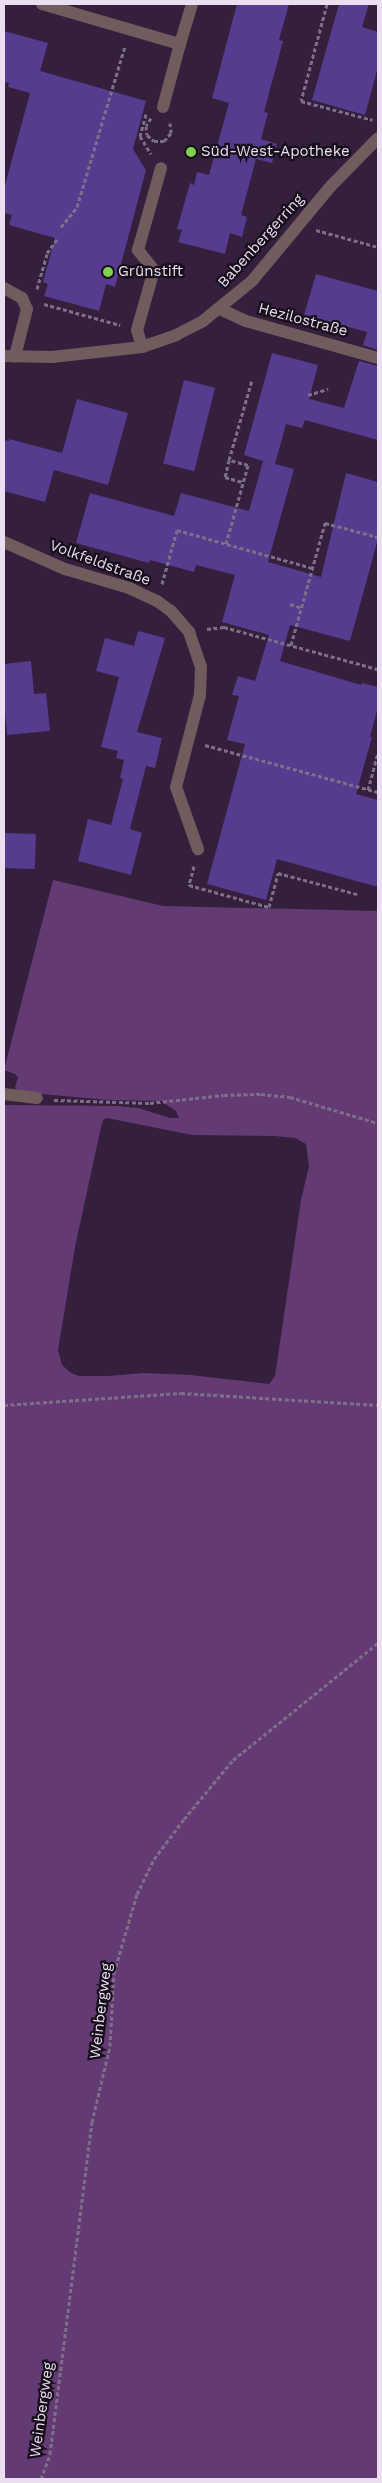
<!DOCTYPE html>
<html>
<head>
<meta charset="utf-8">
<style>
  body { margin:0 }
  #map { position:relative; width:382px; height:2483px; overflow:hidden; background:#34203d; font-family:"Work Sans",sans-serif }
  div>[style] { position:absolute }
  .green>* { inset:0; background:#643a75 }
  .building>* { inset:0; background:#563b8f; transform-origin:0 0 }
  .path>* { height:3px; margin-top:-1.5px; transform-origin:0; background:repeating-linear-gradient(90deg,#7f6e87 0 4px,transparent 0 6.5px) }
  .service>* { height:12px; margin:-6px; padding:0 6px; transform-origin:6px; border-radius:6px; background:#705c5d }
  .pedestrian>* { height:12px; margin:-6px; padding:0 6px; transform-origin:6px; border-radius:6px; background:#705c5d }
  .minor>* { height:12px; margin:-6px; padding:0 6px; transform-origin:6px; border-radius:6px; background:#705c5d }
  .dots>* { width:14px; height:14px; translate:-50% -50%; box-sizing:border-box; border:2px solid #170e1b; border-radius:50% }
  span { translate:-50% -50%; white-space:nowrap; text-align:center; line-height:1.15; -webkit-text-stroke:4.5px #170e1b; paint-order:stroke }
  .poi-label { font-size:15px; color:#ebdef1 }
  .left { translate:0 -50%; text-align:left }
  .street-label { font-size:15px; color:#ebdef1 }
  .frame { position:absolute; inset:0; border:5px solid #ebdef1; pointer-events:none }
</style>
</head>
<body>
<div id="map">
  <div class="green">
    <div style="clip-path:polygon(evenodd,53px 880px,163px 906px,378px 911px,378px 2479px,4px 2479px,4px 1105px,117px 1106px,138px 1108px,170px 1118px,179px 1118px,176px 1111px,161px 1101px,109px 1100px,19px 1092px,15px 1088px,18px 1077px,15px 1074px,4px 1070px,53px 880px,107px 1118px,192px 1135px,275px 1136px,295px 1138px,306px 1144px,309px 1166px,301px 1200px,275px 1376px,269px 1384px,191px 1375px,143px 1373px,109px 1376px,79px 1376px,71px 1373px,62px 1365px,58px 1350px,75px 1247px,101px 1127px,103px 1120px,107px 1118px)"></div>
  </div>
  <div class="building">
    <div style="clip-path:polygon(237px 4px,289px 4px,279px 40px,283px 41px,264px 112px,268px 113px,261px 139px,277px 144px,272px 163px,256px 159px,241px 215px,247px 217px,242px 237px,230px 233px,225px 254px,178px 242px,182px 230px,177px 229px,190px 183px,194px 185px,197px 172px,209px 175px,229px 103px,212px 98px)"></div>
    <div style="clip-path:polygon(339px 4px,369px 4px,362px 27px,378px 32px,378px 67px,365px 115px,312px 100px)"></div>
    <div style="clip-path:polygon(4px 31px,48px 43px,40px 71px,146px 101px,133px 149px,146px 170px,115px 287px,106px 284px,99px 311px,44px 296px,48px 284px,43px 282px,55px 238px,9px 225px,12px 215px,4px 213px,4px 189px,30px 93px,8px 87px,9px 83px,4px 82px)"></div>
    <div style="clip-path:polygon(316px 274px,378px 291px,378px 350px,363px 345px,367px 332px,304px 315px)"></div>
    <div style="clip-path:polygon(272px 353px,318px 365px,309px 399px,344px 408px,359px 361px,378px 366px,378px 440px,305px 420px,302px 428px,286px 424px,275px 464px,294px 469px,268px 562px,321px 577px,346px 473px,378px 482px,378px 539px,350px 641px,290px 625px,280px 661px,361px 685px,362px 683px,378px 687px,378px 707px,370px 737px,372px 737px,356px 794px,378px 800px,378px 887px,277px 859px,266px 900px,207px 884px,245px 744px,227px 740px,239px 696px,232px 695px,238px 676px,255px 681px,269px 635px,222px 622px,235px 575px,196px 565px,194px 572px,150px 560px,149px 563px,76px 543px,90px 493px,174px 516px,181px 493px,249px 511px,263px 461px,244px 455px)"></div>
    <div style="left:184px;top:380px;width:32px;height:86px;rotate:14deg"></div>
    <div style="clip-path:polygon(77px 399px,128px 413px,108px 485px,54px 470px,45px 502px,4px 491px,4px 440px,9px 441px,9px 439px,62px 453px)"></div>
    <div style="clip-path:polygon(138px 631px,165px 638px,137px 732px,162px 738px,155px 768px,146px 766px,130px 829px,142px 833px,131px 875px,78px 861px,88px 819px,111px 825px,123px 779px,120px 778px,124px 760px,116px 758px,118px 751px,101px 747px,119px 677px,96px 671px,105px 638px,134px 646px)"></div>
    <div style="clip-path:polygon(31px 661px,34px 694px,46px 693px,50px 731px,7px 735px,4px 699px,4px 664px)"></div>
    <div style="left:4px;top:833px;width:32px;height:35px;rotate:2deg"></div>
  </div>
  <div class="path">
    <div style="left:327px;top:4px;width:100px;rotate:105deg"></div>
    <div style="left:301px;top:101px;width:74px;rotate:14.8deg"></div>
    <div style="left:146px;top:114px;width:23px;rotate:105deg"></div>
    <div style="left:140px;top:136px;width:21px;rotate:59deg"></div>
    <div style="left:151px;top:118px;width:9px;rotate:122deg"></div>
    <div style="left:146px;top:126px;width:9px;rotate:84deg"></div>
    <div style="left:147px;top:135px;width:9px;rotate:41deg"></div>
    <div style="left:154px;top:141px;width:10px"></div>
    <div style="left:164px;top:141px;width:11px;rotate:-49deg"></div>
    <div style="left:171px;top:133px;width:10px;rotate:-96deg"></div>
    <div style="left:61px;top:227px;width:26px;rotate:-51deg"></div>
    <div style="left:77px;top:207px;width:168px;rotate:-73.4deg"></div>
    <div style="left:316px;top:230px;width:64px;rotate:15.3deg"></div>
    <div style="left:37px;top:289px;width:37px;rotate:-74deg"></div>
    <div style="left:47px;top:253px;width:17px;rotate:-54deg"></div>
    <div style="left:44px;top:304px;width:79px;rotate:15.4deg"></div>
    <div style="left:308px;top:395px;width:21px;rotate:-17deg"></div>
    <div style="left:229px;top:460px;width:83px;rotate:-74deg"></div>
    <div style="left:226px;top:544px;width:82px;rotate:-74.4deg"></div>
    <div style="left:248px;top:465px;width:20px;rotate:-165deg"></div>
    <div style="left:229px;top:460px;width:17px;rotate:103deg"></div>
    <div style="left:225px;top:477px;width:19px;rotate:16deg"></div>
    <div style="left:162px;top:584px;width:56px;rotate:-74.5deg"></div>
    <div style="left:177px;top:530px;width:140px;rotate:15.7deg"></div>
    <div style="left:290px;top:604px;width:13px;rotate:18deg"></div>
    <div style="left:207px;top:629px;width:17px;rotate:-7deg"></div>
    <div style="left:224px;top:627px;width:160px;rotate:15.3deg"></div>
    <div style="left:291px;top:645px;width:127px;rotate:-74.4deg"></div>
    <div style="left:325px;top:523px;width:55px;rotate:14.8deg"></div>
    <div style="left:205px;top:745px;width:179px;rotate:15.2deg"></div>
    <div style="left:368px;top:790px;width:38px;rotate:-75deg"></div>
    <div style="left:194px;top:866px;width:20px;rotate:105deg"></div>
    <div style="left:189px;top:885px;width:83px;rotate:15.4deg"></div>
    <div style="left:269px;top:907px;width:35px;rotate:-75deg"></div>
    <div style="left:278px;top:873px;width:82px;rotate:14.9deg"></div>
    <div style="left:54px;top:1100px;width:96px;rotate:1.8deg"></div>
    <div style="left:150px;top:1103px;width:74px;rotate:-6.2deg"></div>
    <div style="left:224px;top:1095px;width:37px;rotate:-2deg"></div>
    <div style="left:261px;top:1094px;width:29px;rotate:6deg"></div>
    <div style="left:290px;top:1097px;width:92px;rotate:16.5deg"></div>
    <div style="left:4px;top:1405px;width:177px;rotate:-3.9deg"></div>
    <div style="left:181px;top:1393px;width:197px;rotate:3.5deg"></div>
    <div style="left:41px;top:2479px;width:27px;rotate:-70deg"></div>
    <div style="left:50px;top:2454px;width:335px;rotate:-82.8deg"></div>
    <div style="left:92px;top:2122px;width:78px;rotate:-76.7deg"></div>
    <div style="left:110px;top:2046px;width:73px;rotate:-86.9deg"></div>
    <div style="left:114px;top:1973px;width:82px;rotate:-73.8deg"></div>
    <div style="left:137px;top:1894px;width:39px;rotate:-64deg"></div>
    <div style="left:154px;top:1859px;width:50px;rotate:-53.1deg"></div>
    <div style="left:184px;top:1819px;width:77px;rotate:-50.3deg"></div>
    <div style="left:233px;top:1760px;width:186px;rotate:-38.9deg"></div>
  </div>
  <div class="service">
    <div style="left:42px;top:4px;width:144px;rotate:16.2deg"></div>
    <div style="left:180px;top:44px;width:42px;rotate:-73.3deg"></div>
    <div style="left:4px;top:288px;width:21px;rotate:29deg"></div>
    <div style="left:22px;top:298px;width:12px;rotate:66deg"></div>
    <div style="left:27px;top:309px;width:49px;rotate:104.3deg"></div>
    <div style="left:4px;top:1094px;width:33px;rotate:7deg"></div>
  </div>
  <div class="pedestrian">
    <div style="left:163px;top:107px;width:65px;rotate:-74.9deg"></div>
    <div style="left:142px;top:347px;width:18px;rotate:-106deg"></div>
    <div style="left:137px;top:330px;width:62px;rotate:-74.2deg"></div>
    <div style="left:154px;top:270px;width:26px;rotate:-129deg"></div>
    <div style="left:138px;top:250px;width:85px;rotate:-74.3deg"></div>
  </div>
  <div class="minor">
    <div style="left:220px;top:309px;width:29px;rotate:25deg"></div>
    <div style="left:246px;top:321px;width:137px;rotate:15.7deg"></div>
    <div style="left:4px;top:356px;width:48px;rotate:1.2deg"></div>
    <div style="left:52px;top:357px;width:91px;rotate:-6.3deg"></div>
    <div style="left:142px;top:347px;width:36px;rotate:-19deg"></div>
    <div style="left:176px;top:335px;width:30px;rotate:-27deg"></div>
    <div style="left:203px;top:321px;width:63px;rotate:-39.2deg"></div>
    <div style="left:252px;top:281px;width:124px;rotate:-50.3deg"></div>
    <div style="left:331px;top:186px;width:67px;rotate:-45.6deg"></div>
    <div style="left:4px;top:542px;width:67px;rotate:23.9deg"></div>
    <div style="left:65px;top:569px;width:67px;rotate:16.5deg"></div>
    <div style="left:129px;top:588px;width:31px;rotate:25deg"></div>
    <div style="left:157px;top:601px;width:17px;rotate:36deg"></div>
    <div style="left:171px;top:611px;width:28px;rotate:49deg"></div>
    <div style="left:189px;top:632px;width:37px;rotate:71deg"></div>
    <div style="left:201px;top:667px;width:28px;rotate:92deg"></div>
    <div style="left:200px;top:695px;width:95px;rotate:104.6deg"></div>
    <div style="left:176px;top:787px;width:66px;rotate:70.5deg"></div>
  </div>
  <div class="dots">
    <div style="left:191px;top:152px;background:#81d050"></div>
    <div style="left:108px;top:272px;background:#81d050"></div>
  </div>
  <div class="poi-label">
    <span class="left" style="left:201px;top:152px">Süd-West-Apotheke</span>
    <span class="left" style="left:118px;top:272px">Grünstift</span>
  </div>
  <div class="street-label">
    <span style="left:261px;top:241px;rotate:-48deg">Babenbergerring</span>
    <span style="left:303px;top:320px;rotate:15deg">Hezilostraße</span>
    <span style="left:100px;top:563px;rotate:20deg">Volkfeldstraße</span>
    <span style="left:101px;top:2011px;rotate:-83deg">Weinbergweg</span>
    <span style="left:42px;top:2410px;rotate:-82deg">Weinbergweg</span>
  </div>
  <div class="frame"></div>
</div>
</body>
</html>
